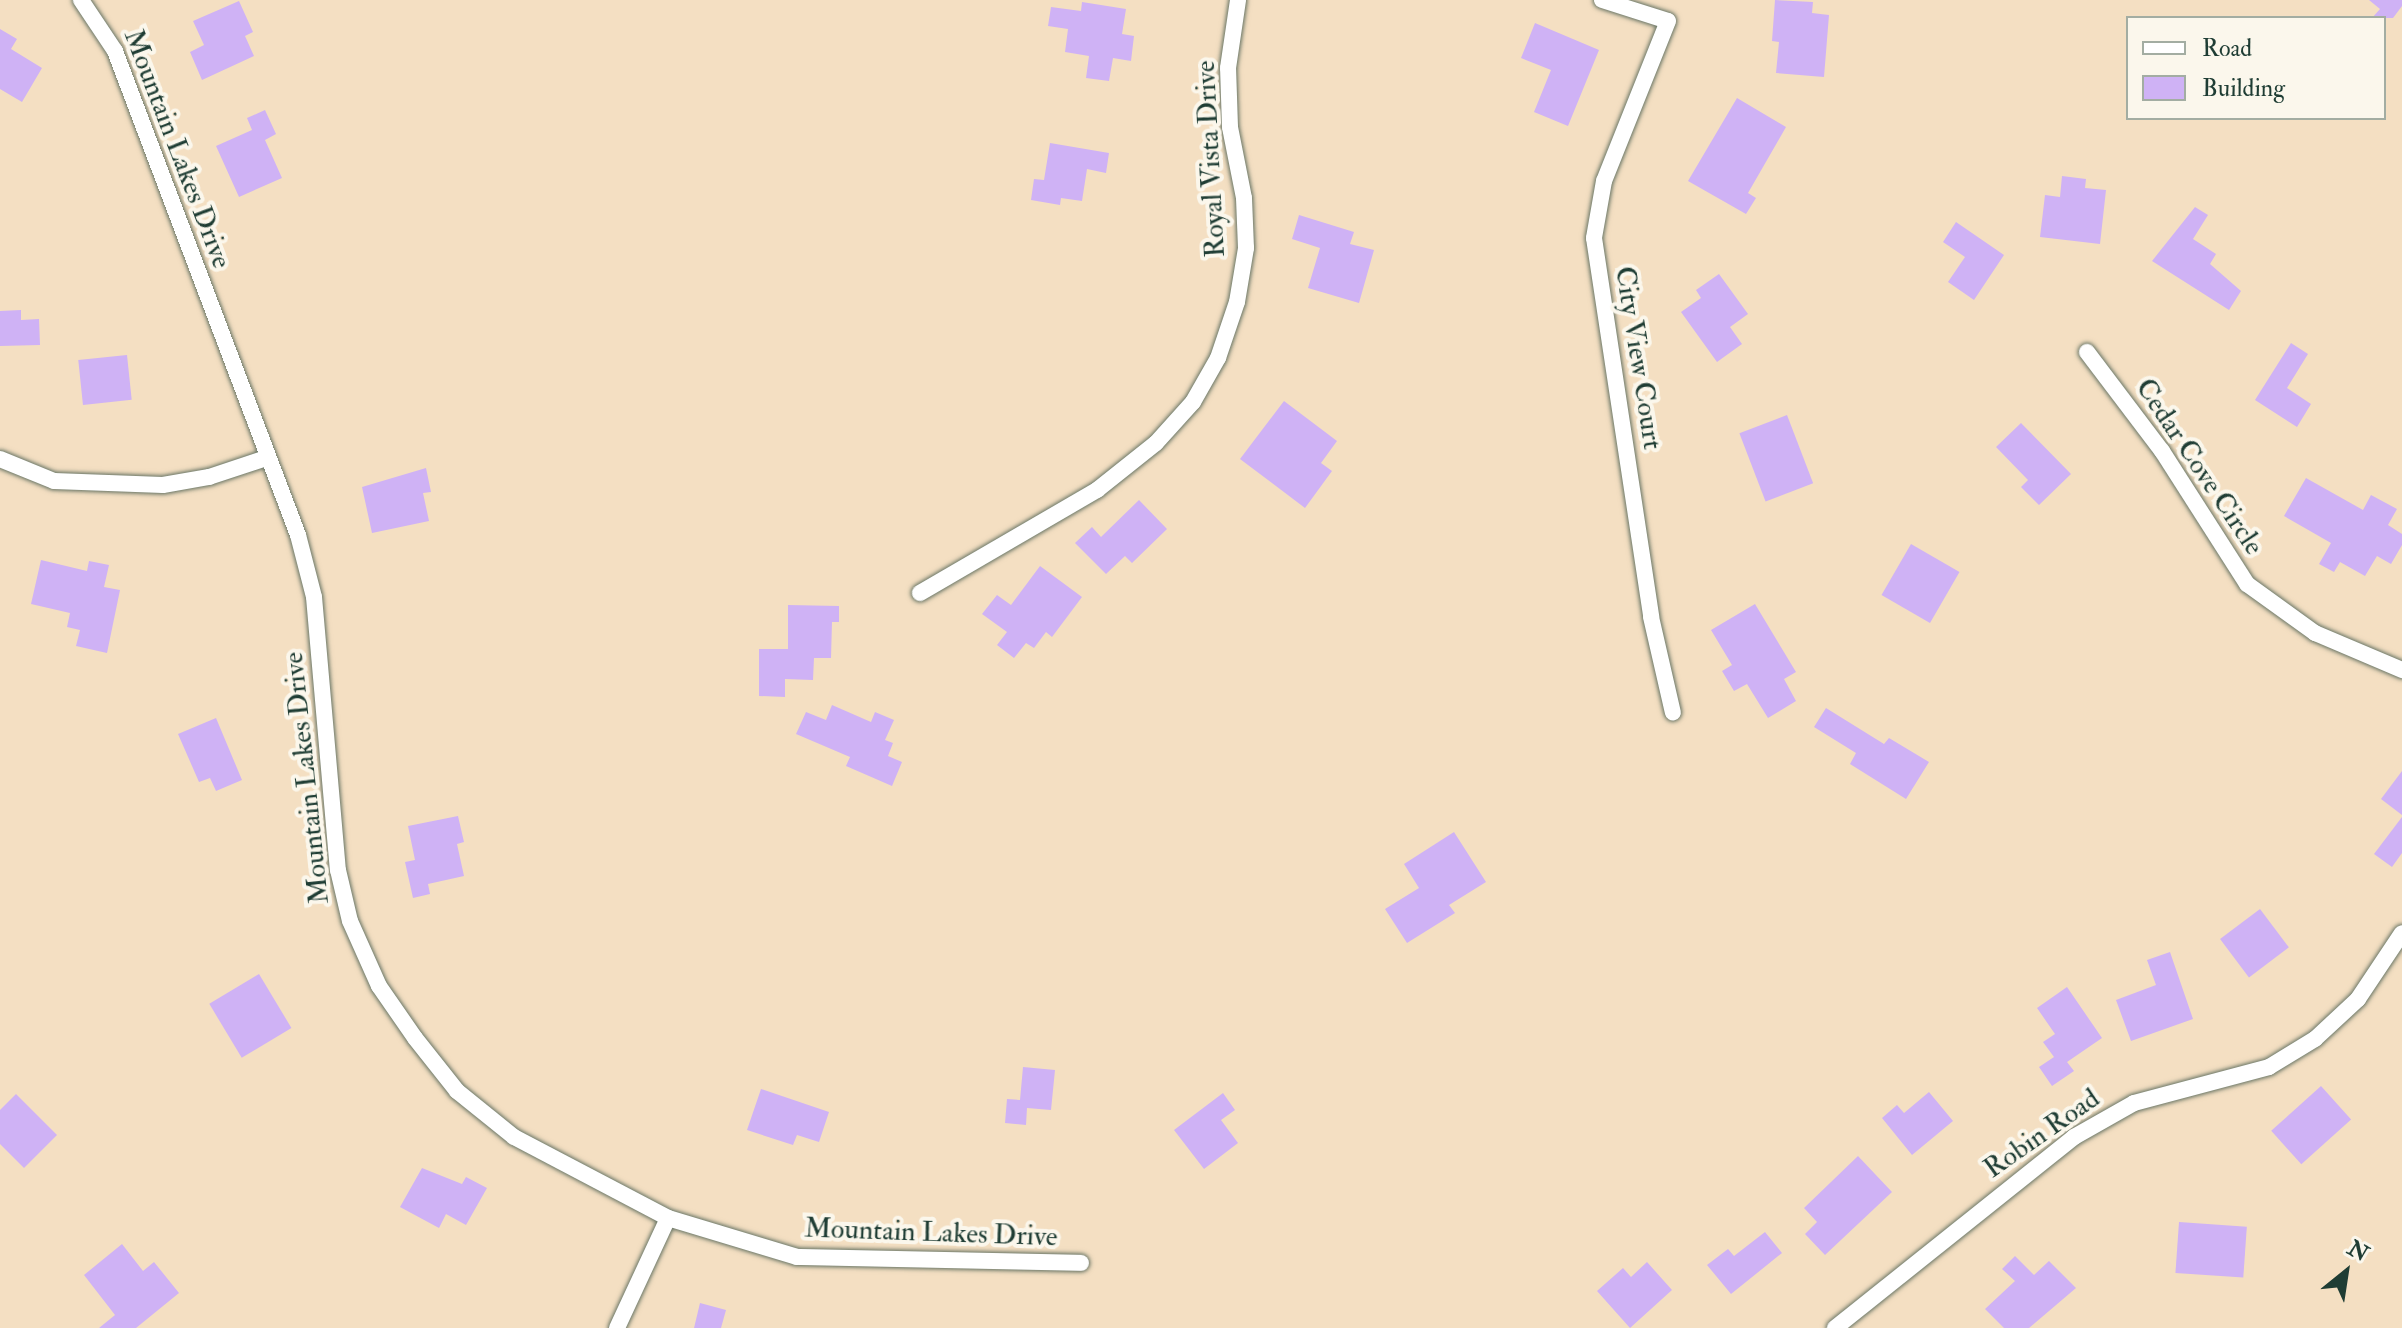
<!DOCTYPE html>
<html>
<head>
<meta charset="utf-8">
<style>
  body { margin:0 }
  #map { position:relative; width:2402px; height:1328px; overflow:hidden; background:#f4dfc2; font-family:"IM FELL Double Pica",serif }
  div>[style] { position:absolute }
  .building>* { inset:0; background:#cfb2f5; transform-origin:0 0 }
  .roads { filter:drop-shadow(0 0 2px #6a7666) drop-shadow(0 0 2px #6a7666) }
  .minor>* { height:16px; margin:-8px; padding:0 8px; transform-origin:8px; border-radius:8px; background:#fff }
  span { translate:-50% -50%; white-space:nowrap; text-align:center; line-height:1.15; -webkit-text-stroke:8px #fbf7ec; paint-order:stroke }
  .street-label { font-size:28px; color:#1f3d34 }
  .legend { position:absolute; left:2126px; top:16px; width:260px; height:104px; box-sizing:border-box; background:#fbf7ec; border:2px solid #a3ada2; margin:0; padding:10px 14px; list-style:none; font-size:24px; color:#1f3d34 }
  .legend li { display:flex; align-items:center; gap:16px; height:40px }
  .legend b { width:40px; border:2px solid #a3ada2 }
  .north { position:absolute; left:2306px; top:1232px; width:80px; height:80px; -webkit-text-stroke:6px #fbf7ec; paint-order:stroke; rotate:30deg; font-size:22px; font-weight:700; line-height:32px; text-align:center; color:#1f3d34 }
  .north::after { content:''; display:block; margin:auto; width:28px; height:36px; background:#1f3d34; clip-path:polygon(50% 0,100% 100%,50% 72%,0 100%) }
</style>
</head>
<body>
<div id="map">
  <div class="building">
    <div style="clip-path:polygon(1775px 0,1813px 2px,1812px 13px,1829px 15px,1824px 77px,1776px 73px,1779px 42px,1772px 41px)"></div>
    <div style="clip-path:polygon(2369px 0,2402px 0,2402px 6px,2393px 18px,2372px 18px,2380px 9px)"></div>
    <div style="clip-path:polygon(239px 1px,253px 32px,245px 36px,254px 56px,202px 80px,190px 52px,204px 45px,193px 21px)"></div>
    <div style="clip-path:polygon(1082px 2px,1126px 9px,1122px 34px,1134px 36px,1131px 61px,1113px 58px,1109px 81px,1086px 78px,1089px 56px,1065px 52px,1068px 29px,1048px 26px,1051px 7px,1081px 11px)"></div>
    <div style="clip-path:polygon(1535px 23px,1599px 50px,1568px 126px,1534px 112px,1551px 70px,1521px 58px)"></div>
    <div style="clip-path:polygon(0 29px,17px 39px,11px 49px,42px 68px,22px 102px,0 89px)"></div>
    <div style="clip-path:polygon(1737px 98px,1786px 127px,1748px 193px,1756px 198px,1746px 214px,1688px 181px)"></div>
    <div style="clip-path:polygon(265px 110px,276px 134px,265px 140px,282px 178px,239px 197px,216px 146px,252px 130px,247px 118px)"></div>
    <div style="clip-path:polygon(1050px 143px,1109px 153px,1106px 173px,1087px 169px,1082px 201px,1061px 198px,1060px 205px,1031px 200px,1034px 179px,1044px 180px)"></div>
    <div style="clip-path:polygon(2062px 176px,2086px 179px,2085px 188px,2106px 190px,2100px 244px,2040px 237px,2045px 195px,2060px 197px)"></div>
    <div style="clip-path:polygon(2195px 207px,2208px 215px,2193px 239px,2216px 254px,2210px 264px,2241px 291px,2229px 310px,2152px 261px)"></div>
    <div style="clip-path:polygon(1299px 215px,1354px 232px,1350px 244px,1374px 250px,1359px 303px,1308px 288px,1320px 248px,1292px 239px)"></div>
    <div style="clip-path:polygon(1956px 222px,2004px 255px,1974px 300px,1948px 282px,1965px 257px,1943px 242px)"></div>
    <div style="clip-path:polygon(1719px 274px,1748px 314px,1730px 327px,1742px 344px,1717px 362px,1681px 312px,1701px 298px,1696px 290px)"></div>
    <div style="clip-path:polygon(21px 310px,21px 320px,39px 319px,40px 345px,0 346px,0 311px)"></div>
    <div style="clip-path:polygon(2291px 343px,2308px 354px,2287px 388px,2311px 404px,2297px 427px,2255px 400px)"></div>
    <div style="left:127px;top:355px;width:45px;height:49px;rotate:84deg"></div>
    <div style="clip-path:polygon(1284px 401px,1337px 441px,1321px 463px,1332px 471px,1305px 508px,1240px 459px)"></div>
    <div style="left:1787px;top:415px;width:73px;height:51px;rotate:69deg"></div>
    <div style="clip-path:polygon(2021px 423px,2071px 474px,2039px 505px,2021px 487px,2028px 480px,1996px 447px)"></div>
    <div style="clip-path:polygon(426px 468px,431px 492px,423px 493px,429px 521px,372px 533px,362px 487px)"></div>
    <div style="clip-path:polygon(2306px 478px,2363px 510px,2371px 495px,2397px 509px,2388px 525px,2402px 534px,2402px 545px,2391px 564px,2377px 556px,2365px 576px,2340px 562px,2334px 572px,2319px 564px,2331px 543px,2284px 516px)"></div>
    <div style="clip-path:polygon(1139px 500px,1167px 529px,1132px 563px,1125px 556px,1106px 574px,1075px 543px,1092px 527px,1101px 537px)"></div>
    <div style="left:1911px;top:544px;width:56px;height:59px;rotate:30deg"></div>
    <div style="clip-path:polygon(41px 560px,87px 571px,89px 561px,109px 565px,104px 587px,120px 590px,107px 653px,76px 646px,80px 630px,67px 627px,70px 613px,31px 604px)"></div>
    <div style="clip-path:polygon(1040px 566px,1082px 597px,1052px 637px,1046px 632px,1034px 648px,1026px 643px,1014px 658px,997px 645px,1007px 632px,982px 614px,997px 595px,1011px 605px)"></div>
    <div style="clip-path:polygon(1755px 604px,1796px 672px,1784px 679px,1796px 701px,1768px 718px,1747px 684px,1734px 691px,1722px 671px,1732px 665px,1711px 630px)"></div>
    <div style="clip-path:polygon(788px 605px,839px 606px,839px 622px,832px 622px,831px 658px,814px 658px,813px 680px,785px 679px,785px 697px,759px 696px,759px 649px,788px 649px)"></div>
    <div style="clip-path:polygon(832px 705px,871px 722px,875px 712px,894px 720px,885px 740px,893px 743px,888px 756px,902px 762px,892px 786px,846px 766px,850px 757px,796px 734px,806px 712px,826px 720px)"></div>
    <div style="clip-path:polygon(1826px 708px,1884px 744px,1889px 738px,1929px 762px,1906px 799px,1850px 764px,1856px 753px,1814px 727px)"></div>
    <div style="clip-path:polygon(216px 718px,242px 780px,216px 791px,210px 778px,199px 782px,178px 734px)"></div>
    <div style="clip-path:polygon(2402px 771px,2402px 815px,2381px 799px)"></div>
    <div style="clip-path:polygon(458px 816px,464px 842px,457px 844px,464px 876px,428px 884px,430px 894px,413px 898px,405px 862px,415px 860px,408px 826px)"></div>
    <div style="clip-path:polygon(2402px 817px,2402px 853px,2392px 867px,2374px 854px)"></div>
    <div style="clip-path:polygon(1454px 832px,1486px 882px,1449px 905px,1455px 913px,1407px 943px,1385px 909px,1419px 888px,1404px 864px)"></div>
    <div style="left:2260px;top:909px;width:48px;height:50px;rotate:53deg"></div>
    <div style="clip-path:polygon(2170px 952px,2193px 1019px,2131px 1041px,2116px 1000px,2156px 985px,2147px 960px)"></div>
    <div style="left:259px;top:974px;width:63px;height:58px;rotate:59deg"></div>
    <div style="clip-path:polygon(2067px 987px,2102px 1038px,2067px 1062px,2074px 1071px,2052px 1086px,2039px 1067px,2054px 1057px,2043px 1042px,2055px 1034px,2037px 1008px)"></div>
    <div style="clip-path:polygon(1023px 1067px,1055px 1070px,1051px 1110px,1027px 1108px,1026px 1125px,1005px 1123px,1007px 1099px,1020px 1100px)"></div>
    <div style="left:2321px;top:1086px;width:45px;height:67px;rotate:48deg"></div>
    <div style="clip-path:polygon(761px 1089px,829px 1112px,819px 1142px,797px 1135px,793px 1145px,747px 1130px)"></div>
    <div style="clip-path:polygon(1929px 1092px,1953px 1121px,1912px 1155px,1882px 1118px,1897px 1105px,1904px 1113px)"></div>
    <div style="clip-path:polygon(1223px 1093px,1235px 1110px,1221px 1120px,1238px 1143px,1204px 1169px,1174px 1130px)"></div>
    <div style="clip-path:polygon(16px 1094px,57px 1135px,24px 1168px,0 1144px,0 1110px)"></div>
    <div style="clip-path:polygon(1858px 1156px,1892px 1192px,1825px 1255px,1805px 1234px,1817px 1222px,1804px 1208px)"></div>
    <div style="clip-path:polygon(422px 1168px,462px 1184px,466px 1177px,487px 1188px,466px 1225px,446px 1214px,439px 1228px,400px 1207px)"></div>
    <div style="left:2179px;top:1222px;width:68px;height:51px;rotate:4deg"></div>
    <div style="clip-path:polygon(1765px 1232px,1782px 1253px,1731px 1294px,1707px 1265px,1728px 1249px,1734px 1256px)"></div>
    <div style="clip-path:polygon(122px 1244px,143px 1271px,154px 1262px,179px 1293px,136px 1328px,99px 1328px,115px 1315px,84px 1275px)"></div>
    <div style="clip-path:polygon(2015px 1256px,2034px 1275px,2049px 1261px,2076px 1288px,2029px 1328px,2004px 1328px,1985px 1309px,2015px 1281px,2002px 1269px)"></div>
    <div style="clip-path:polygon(1647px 1262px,1672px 1290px,1630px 1328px,1597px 1291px,1623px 1268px,1631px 1277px)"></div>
    <div style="clip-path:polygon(700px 1303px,726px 1310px,721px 1328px,694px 1328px)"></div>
  </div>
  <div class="roads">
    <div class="minor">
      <div style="left:81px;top:0;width:61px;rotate:56.3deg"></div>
      <div style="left:115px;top:51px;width:517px;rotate:69.29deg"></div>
      <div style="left:298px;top:535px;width:64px;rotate:75.5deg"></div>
      <div style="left:314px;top:597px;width:274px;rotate:85deg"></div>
      <div style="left:338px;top:870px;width:52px;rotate:76.8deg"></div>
      <div style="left:350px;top:921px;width:71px;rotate:66deg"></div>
      <div style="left:379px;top:986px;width:63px;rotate:55.3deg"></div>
      <div style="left:415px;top:1038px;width:68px;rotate:51.6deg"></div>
      <div style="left:457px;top:1091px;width:73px;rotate:38.9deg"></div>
      <div style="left:514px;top:1137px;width:174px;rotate:27.7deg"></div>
      <div style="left:668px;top:1218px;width:135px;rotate:16.8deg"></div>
      <div style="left:797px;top:1257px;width:284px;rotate:1.2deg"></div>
      <div style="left:1602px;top:0;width:69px;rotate:17.7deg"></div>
      <div style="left:1668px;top:21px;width:172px;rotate:111.8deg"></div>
      <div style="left:1604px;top:181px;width:58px;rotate:100deg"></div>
      <div style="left:1594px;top:238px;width:383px;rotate:81.4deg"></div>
      <div style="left:1651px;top:617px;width:98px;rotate:77.1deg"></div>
      <div style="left:2087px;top:352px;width:124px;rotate:52.9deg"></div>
      <div style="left:2162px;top:451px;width:158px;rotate:57.4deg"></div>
      <div style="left:2247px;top:584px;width:84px;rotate:35.8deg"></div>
      <div style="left:2315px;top:633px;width:95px;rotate:23deg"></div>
      <div style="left:0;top:459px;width:58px;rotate:22.2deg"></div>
      <div style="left:54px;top:481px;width:109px;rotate:2.1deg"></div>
      <div style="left:163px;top:485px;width:47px;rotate:-9.9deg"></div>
      <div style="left:209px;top:477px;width:60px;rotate:-18.4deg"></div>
      <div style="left:920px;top:593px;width:205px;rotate:-30.2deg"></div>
      <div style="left:1097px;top:490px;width:75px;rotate:-38.5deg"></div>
      <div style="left:1156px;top:443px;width:55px;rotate:-47.9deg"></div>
      <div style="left:1193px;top:402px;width:51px;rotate:-60.4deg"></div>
      <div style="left:1218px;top:358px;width:59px;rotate:-71.3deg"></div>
      <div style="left:1237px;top:302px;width:55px;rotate:-80.5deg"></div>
      <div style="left:1246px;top:248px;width:50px;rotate:-92.3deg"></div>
      <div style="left:1244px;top:198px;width:72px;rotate:-101.2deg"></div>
      <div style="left:1230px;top:127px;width:59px;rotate:-91.9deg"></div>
      <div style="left:1228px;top:68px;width:69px;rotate:-81.6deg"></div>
      <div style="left:617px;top:1328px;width:121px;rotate:-65.1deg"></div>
      <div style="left:1835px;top:1328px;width:306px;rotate:-38.6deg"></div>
      <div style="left:2074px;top:1137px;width:69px;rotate:-29.5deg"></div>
      <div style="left:2134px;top:1103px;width:140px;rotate:-14.9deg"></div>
      <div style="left:2269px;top:1067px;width:54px;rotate:-31.3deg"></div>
      <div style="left:2315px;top:1039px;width:59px;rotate:-42.9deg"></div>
      <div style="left:2358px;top:999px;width:79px;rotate:-56.3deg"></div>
    </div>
  </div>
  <div class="street-label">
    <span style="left:177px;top:149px;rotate:69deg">Mountain Lakes Drive</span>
    <span style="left:1211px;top:159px;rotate:-93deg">Royal Vista Drive</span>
    <span style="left:1638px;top:358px;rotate:81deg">City View Court</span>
    <span style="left:2199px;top:467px;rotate:56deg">Cedar Cove Circle</span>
    <span style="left:307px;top:778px;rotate:-96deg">Mountain Lakes Drive</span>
    <span style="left:2042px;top:1134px;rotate:-35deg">Robin Road</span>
    <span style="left:931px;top:1233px;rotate:2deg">Mountain Lakes Drive</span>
  </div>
  <ul class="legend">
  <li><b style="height:10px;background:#fff"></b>Road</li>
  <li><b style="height:22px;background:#cfb2f5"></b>Building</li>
  </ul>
  <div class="north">N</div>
</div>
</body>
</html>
